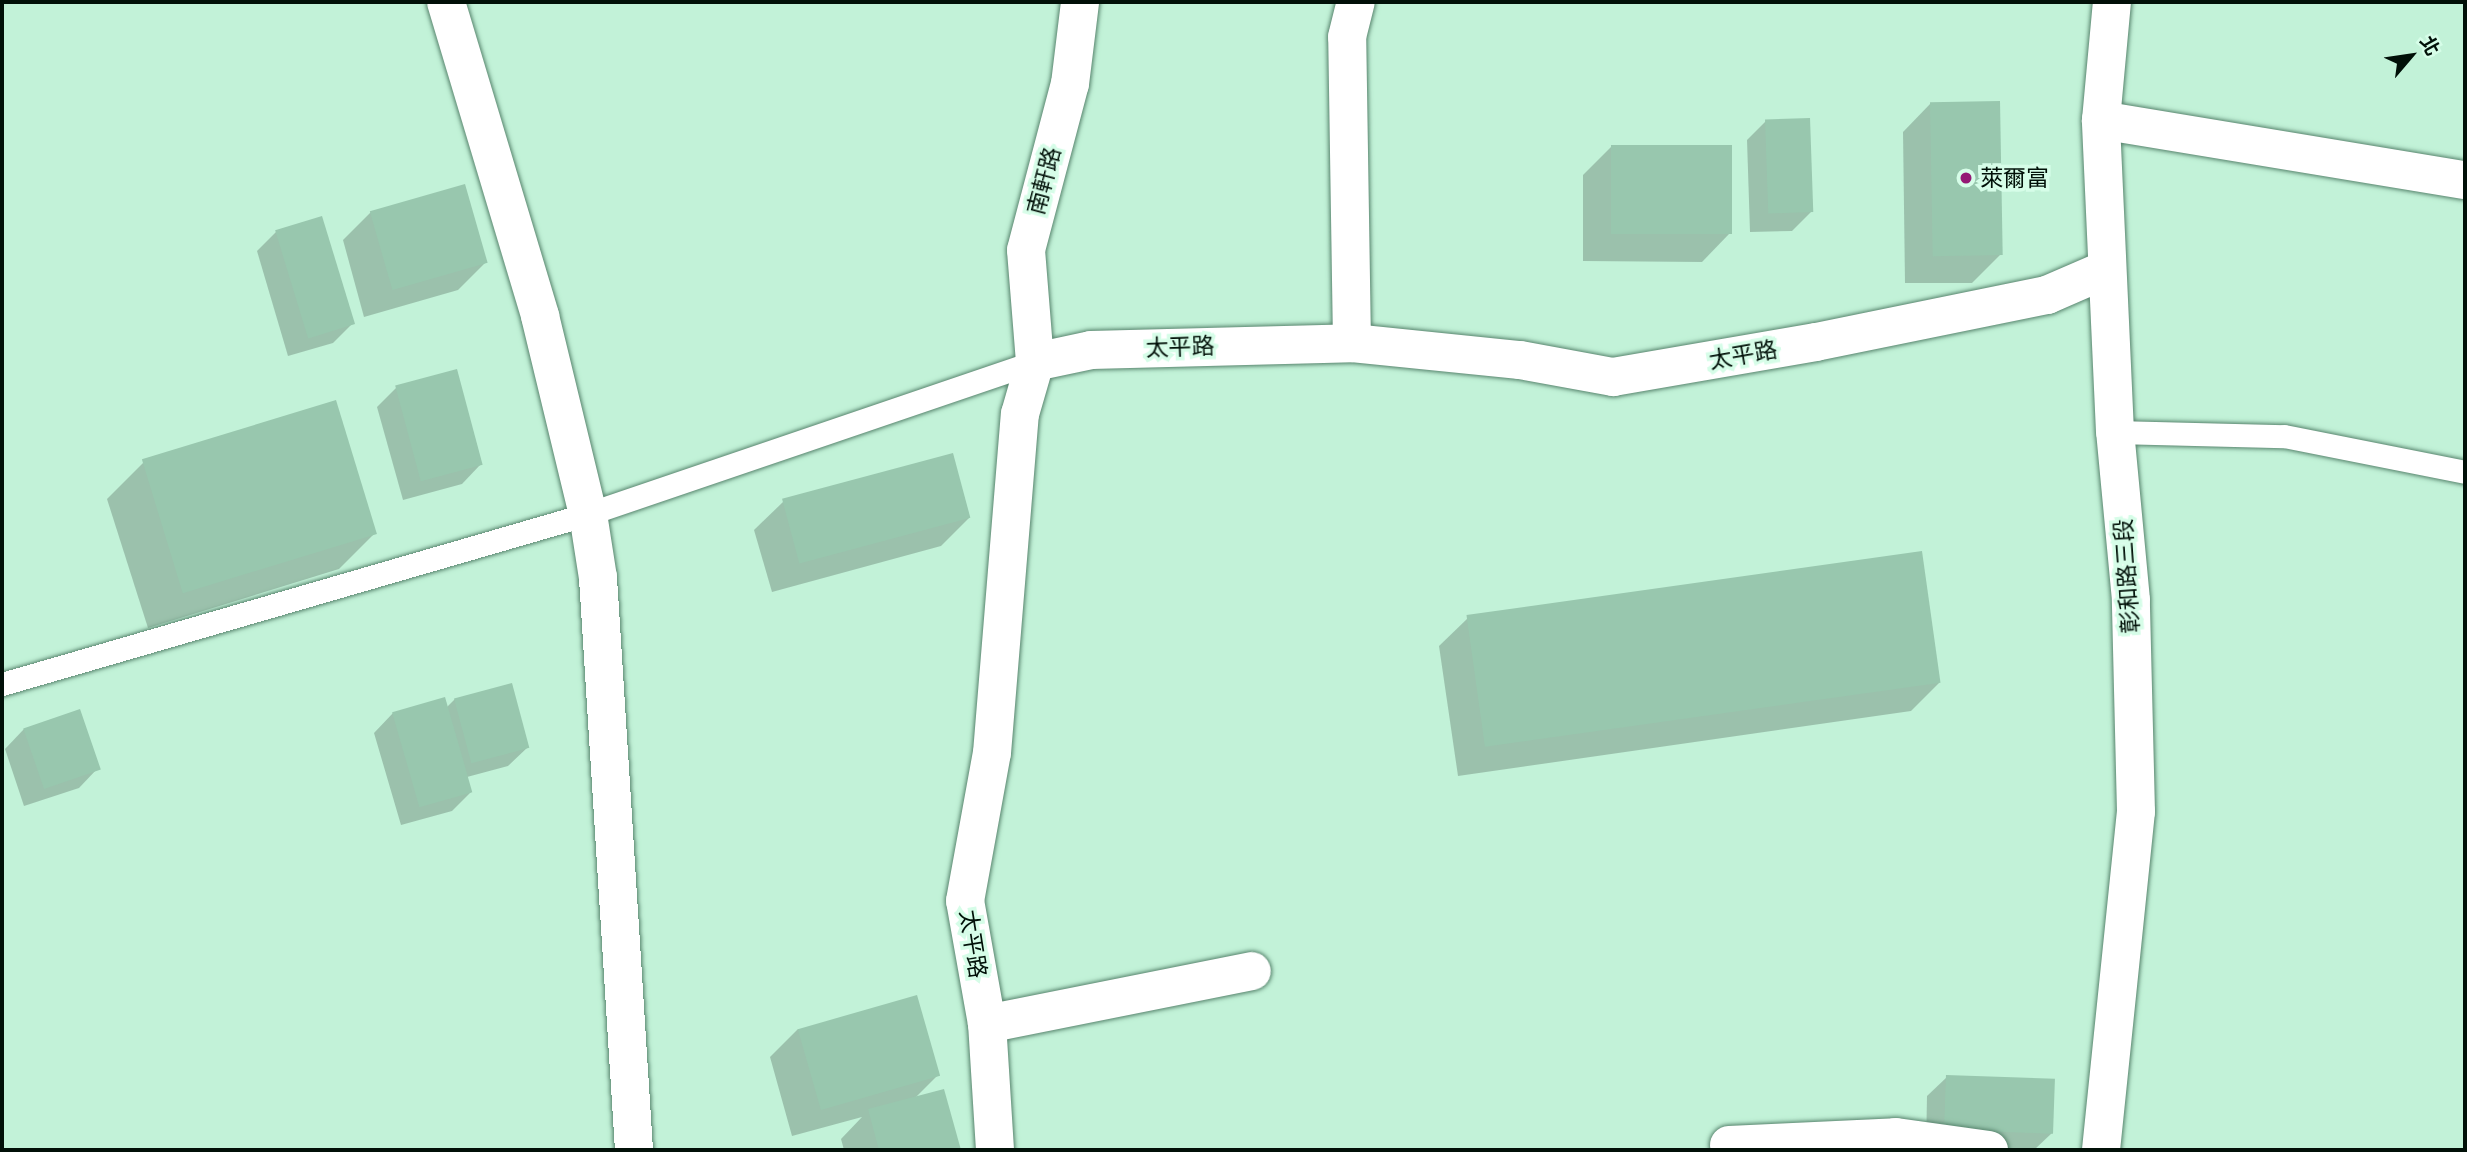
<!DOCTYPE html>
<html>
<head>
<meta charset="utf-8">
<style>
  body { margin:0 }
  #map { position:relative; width:2467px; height:1152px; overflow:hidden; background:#c2f2d8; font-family:Cabin,"Noto Sans TC",sans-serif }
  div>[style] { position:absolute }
  .shadow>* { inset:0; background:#0003 }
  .building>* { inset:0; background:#98c7ae; transform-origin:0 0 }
  .roads { filter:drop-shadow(0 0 2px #58856e) drop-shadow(0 0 2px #58856e) }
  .service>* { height:23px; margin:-11.5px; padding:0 11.5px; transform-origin:11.5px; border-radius:11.5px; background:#fff }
  .minor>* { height:38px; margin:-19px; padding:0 19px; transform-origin:19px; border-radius:19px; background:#fff }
  .tertiary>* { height:38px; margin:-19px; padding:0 19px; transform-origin:19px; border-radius:19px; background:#fff }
  .secondary>* { height:38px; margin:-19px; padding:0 19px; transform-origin:19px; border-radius:19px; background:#fff }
  .dots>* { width:19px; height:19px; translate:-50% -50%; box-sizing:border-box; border:4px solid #d6fde8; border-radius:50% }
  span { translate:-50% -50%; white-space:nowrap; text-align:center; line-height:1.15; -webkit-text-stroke:7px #d6fde8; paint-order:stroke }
  .poi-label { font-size:23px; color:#011008 }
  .left { translate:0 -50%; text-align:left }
  .street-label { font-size:23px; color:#011008 }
  .frame { position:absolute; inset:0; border:4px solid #011008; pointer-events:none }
  .north { position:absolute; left:2376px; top:21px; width:70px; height:70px; -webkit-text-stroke:5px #d6fde8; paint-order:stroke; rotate:61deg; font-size:19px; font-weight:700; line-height:28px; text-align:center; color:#011008 }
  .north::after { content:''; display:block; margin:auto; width:24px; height:32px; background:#011008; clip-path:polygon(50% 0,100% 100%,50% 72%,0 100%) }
</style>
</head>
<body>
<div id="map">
  <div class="shadow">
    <div style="clip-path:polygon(1931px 103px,2001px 254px,1972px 283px,1905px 283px,1903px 132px)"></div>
    <div style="clip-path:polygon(1766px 121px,1811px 212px,1792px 231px,1750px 232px,1747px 140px)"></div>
    <div style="clip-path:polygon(1611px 147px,1730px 233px,1702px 262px,1583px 261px,1583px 175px)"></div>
    <div style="clip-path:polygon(371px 212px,486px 262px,458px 290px,364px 317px,343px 240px)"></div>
    <div style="clip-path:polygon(276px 232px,352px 324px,333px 343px,288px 356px,257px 251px)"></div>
    <div style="clip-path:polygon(396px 388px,481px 464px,462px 484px,403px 500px,377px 407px)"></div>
    <div style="clip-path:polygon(143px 463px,375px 533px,339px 569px,148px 628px,107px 499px)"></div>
    <div style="clip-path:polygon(783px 502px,969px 518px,941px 546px,772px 592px,754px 530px)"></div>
    <div style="clip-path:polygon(1468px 618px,1939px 683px,1911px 711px,1458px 776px,1439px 646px)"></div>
    <div style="clip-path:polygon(455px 699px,528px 747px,508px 766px,467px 777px,471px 792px,452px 811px,401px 825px,374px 733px,393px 713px,447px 707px)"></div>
    <div style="clip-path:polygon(24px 729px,98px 768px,79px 788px,24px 806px,5px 749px)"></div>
    <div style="clip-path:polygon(798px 1029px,938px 1075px,915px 1098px,943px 1091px,959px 1150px,844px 1150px,841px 1139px,862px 1117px,792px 1136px,770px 1057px)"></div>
    <div style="clip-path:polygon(1947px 1077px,2052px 1133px,2034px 1150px,1926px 1149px,1927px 1096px)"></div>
  </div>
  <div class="building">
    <div style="left:2000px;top:101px;width:154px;height:70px;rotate:89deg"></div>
    <div style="left:1810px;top:118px;width:94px;height:45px;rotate:88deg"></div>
    <div style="left:1611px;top:145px;width:121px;height:89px"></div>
    <div style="left:465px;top:184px;width:82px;height:99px;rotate:74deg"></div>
    <div style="left:322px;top:216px;width:113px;height:49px;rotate:73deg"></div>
    <div style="left:457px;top:369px;width:99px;height:64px;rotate:75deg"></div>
    <div style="left:336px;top:400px;width:140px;height:203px;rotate:73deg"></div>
    <div style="left:953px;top:453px;width:67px;height:177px;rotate:75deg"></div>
    <div style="left:1922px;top:551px;width:133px;height:460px;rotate:82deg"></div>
    <div style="left:512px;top:683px;width:67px;height:60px;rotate:75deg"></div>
    <div style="left:445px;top:697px;width:99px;height:55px;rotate:74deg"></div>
    <div style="left:80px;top:709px;width:64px;height:60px;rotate:71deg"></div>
    <div style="left:917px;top:995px;width:84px;height:124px;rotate:74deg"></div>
    <div style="left:1946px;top:1075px;width:109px;height:55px;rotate:2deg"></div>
    <div style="clip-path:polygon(944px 1089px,961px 1150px,879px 1150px,868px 1109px)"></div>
  </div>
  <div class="roads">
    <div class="service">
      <div style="left:2115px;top:432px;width:169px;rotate:1.4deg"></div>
      <div style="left:2284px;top:436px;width:185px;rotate:11.2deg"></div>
      <div style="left:2px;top:684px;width:610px;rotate:-16.18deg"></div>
      <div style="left:588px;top:514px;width:472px;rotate:-18.8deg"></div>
    </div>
    <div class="minor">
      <div style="left:446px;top:2px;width:328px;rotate:73.3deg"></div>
      <div style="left:540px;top:316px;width:204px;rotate:76.4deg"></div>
      <div style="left:588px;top:514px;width:65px;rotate:81.1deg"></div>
      <div style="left:598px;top:578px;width:573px;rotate:86.4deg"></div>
      <div style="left:2101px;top:120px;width:369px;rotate:9.4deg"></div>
      <div style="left:1352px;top:343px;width:306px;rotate:-90.9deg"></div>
      <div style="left:1347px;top:37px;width:36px;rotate:-76deg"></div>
      <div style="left:1035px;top:362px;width:57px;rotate:-12.1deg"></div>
      <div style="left:1091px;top:350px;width:261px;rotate:-1.5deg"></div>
      <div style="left:1352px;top:343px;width:169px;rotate:5.8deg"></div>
      <div style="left:1520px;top:360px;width:95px;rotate:10.4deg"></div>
      <div style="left:1613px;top:377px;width:206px;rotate:-9.8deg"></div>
      <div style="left:1816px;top:342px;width:236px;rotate:-11.5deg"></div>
      <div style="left:2047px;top:295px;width:65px;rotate:-23.4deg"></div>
      <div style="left:987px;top:1024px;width:270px;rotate:-11.3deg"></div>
      <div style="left:1729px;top:1145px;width:167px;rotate:-2.7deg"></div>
      <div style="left:1896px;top:1137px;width:94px;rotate:8deg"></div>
    </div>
    <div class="tertiary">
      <div style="left:995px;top:1150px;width:126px;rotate:-93.6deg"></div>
      <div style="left:987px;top:1024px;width:125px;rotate:-100.1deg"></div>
      <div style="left:965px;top:901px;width:150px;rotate:-79.7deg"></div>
      <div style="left:992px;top:753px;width:340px;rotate:-85.3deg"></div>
      <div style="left:1020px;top:414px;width:54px;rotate:-73.9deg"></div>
      <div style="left:1035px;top:362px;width:112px;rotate:-94.6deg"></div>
      <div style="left:1026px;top:250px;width:172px;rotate:-75.2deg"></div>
      <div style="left:1070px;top:84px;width:83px;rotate:-83deg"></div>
    </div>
    <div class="secondary">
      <div style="left:2101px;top:1150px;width:340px;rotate:-84.1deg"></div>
      <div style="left:2136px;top:812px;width:212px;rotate:-91.4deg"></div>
      <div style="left:2131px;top:600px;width:169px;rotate:-95.4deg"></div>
      <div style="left:2115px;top:432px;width:312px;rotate:-92.6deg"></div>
      <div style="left:2101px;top:120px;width:119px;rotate:-84.7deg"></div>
    </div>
  </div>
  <div class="dots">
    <div style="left:1966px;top:178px;background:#941974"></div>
  </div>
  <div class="poi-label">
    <span class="left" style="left:1980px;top:178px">萊爾富</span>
  </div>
  <div class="street-label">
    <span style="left:1044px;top:181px;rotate:-75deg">南軒路</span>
    <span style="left:1180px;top:347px;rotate:-2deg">太平路</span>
    <span style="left:1743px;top:355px;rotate:-10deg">太平路</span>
    <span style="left:2127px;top:576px;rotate:-94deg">彰和路三段</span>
    <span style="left:973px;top:944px;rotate:81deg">太平路</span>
  </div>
  <div class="frame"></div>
  <div class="north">北</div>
</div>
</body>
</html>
